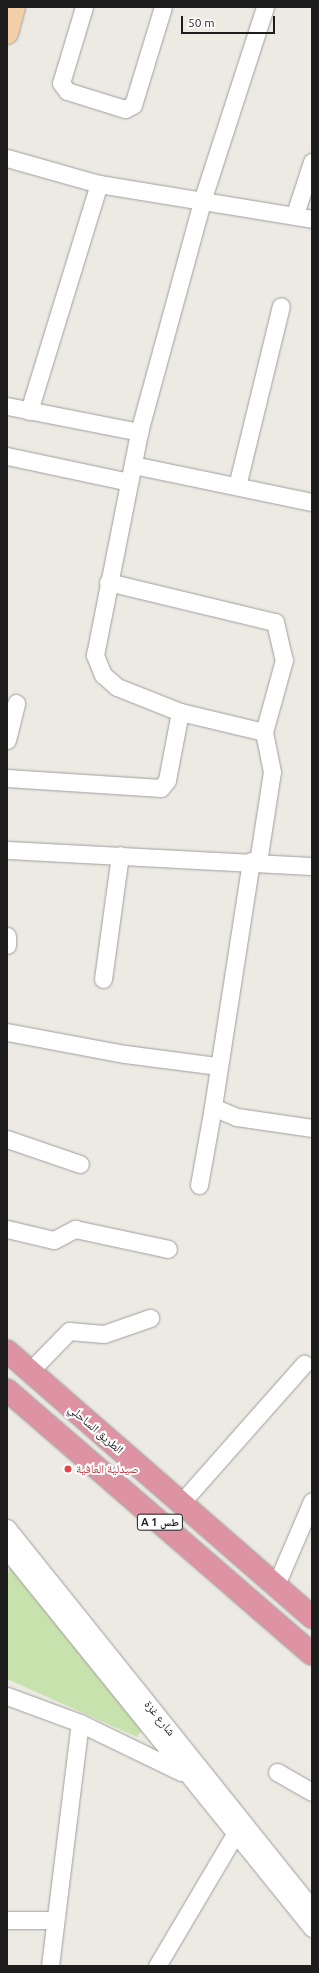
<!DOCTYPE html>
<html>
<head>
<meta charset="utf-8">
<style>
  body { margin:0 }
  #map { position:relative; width:319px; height:1973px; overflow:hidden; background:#edeae3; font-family:Ubuntu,"Noto Naskh Arabic",sans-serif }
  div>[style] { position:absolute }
  .grass>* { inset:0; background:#c8e2ae }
  .roads { filter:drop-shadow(0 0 1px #9e9e9e) drop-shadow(0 0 1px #9e9e9e) }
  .minor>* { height:17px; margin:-8.5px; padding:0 8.5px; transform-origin:8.5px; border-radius:8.5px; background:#fff }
  .major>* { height:21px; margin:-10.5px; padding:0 10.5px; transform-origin:10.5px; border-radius:10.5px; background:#f2cfa4 }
  .highway>* { height:22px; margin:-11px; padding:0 11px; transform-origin:11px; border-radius:11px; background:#dd93a1 }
  .dots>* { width:11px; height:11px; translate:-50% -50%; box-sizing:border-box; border:2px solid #fff; border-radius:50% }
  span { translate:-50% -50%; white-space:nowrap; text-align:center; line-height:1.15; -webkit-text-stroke:4px #fff; paint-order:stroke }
  .shield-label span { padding:1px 3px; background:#fff; border:1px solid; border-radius:3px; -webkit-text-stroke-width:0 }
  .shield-label { font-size:11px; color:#1d1d1d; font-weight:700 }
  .street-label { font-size:12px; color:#1d1d1d }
  .health-label { font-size:12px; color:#be3a42 }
  .left { translate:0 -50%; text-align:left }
  .frame { position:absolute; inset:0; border:8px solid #1d1d1d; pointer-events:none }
  .scale { position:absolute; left:181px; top:16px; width:94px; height:18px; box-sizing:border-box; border:2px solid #1d1d1d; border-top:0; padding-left:5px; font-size:12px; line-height:14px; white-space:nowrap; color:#1d1d1d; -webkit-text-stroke:3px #fff; paint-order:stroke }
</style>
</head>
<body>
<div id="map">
  <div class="grass">
    <div style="clip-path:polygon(12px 1562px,144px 1727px,137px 1737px,7px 1679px,7px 1575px)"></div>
  </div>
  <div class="roads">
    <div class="minor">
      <div style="left:84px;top:7px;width:79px;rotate:106.8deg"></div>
      <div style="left:61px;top:83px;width:10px;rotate:53deg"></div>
      <div style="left:67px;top:91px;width:61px;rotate:17.2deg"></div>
      <div style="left:125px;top:109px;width:9px;rotate:-27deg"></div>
      <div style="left:133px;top:105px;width:102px;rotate:-73deg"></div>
      <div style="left:7px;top:158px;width:96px;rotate:15.8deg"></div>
      <div style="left:99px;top:184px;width:216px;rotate:9.3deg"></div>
      <div style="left:295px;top:214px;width:55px;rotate:-71.9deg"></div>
      <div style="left:7px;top:406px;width:135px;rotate:11.1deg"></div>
      <div style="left:29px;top:411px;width:238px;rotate:-72.9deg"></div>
      <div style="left:7px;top:456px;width:125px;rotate:12deg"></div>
      <div style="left:133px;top:465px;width:183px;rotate:11.7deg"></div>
      <div style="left:237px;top:486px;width:185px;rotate:-76.3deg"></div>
      <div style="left:108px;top:582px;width:172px;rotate:13.5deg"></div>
      <div style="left:275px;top:622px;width:39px;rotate:77deg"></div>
      <div style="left:284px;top:660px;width:75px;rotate:105.5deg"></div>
      <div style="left:7px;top:740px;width:38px;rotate:-76deg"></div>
      <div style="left:7px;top:778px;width:154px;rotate:3.7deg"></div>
      <div style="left:161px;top:788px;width:10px;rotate:-53deg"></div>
      <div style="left:167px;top:780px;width:69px;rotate:-79.2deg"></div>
      <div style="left:7px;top:850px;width:305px;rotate:3deg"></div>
      <div style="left:251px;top:861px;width:249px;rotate:98.8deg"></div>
      <div style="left:213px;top:1107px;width:26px;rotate:23deg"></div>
      <div style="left:237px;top:1117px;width:76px;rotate:8.3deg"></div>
      <div style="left:258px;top:862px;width:91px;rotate:-81.2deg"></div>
      <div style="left:272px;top:772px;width:41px;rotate:-101.3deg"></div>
      <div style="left:264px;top:732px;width:86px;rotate:-166.6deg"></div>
      <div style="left:180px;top:712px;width:68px;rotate:-158.4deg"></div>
      <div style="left:117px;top:687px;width:18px;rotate:-139deg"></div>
      <div style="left:103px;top:675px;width:22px;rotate:-112deg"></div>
      <div style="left:95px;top:655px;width:227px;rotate:-78.8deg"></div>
      <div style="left:139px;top:432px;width:239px;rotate:-74.7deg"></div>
      <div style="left:202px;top:201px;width:204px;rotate:-72deg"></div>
      <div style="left:7px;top:945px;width:9px;rotate:-90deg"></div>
      <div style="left:103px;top:979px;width:125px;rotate:-82.2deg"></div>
      <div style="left:7px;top:1032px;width:120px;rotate:10.6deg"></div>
      <div style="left:125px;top:1054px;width:94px;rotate:7.4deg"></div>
      <div style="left:7px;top:1139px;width:77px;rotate:18.9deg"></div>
      <div style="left:199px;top:1185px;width:79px;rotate:-79.8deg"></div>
      <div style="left:7px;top:1229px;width:48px;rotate:13.2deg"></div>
      <div style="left:54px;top:1240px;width:24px;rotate:-28deg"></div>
      <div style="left:75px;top:1229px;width:95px;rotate:12.1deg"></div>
      <div style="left:30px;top:1371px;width:56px;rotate:-45.7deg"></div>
      <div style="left:69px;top:1331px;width:35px;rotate:5deg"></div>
      <div style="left:104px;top:1334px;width:49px;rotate:-19.2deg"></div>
      <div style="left:181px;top:1503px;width:186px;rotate:-48.5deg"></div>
      <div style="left:7px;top:1528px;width:488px;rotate:51.3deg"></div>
      <div style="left:7px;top:1550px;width:486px;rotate:51.1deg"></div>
      <div style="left:276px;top:1585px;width:91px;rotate:-66.8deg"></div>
      <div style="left:7px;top:1696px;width:78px;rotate:20.3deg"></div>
      <div style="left:80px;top:1723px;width:112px;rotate:25.9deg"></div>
      <div style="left:277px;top:1772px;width:40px;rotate:29.7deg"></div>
      <div style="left:7px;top:1920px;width:46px"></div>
      <div style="left:50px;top:1966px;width:245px;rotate:-83deg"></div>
      <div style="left:157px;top:1966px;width:153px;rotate:-59.4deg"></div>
    </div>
    <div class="major">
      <div style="left:7px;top:33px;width:27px;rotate:-75deg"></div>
    </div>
    <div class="highway">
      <div style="left:7px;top:1351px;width:405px;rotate:41.1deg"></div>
      <div style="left:7px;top:1390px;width:403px;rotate:40.9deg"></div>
    </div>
  </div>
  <div class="dots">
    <div style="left:68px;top:1469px;background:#e0444e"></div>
  </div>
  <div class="shield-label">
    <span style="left:160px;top:1522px">A 1 طس</span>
  </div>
  <div class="street-label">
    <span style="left:96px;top:1429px;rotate:41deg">الطريق الساحلي</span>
    <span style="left:160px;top:1718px;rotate:51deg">شارع غزة</span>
  </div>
  <div class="health-label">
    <span class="left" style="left:76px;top:1469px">صيدلية العافية</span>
  </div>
  <div class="frame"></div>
  <div class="scale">50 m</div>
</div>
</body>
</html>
